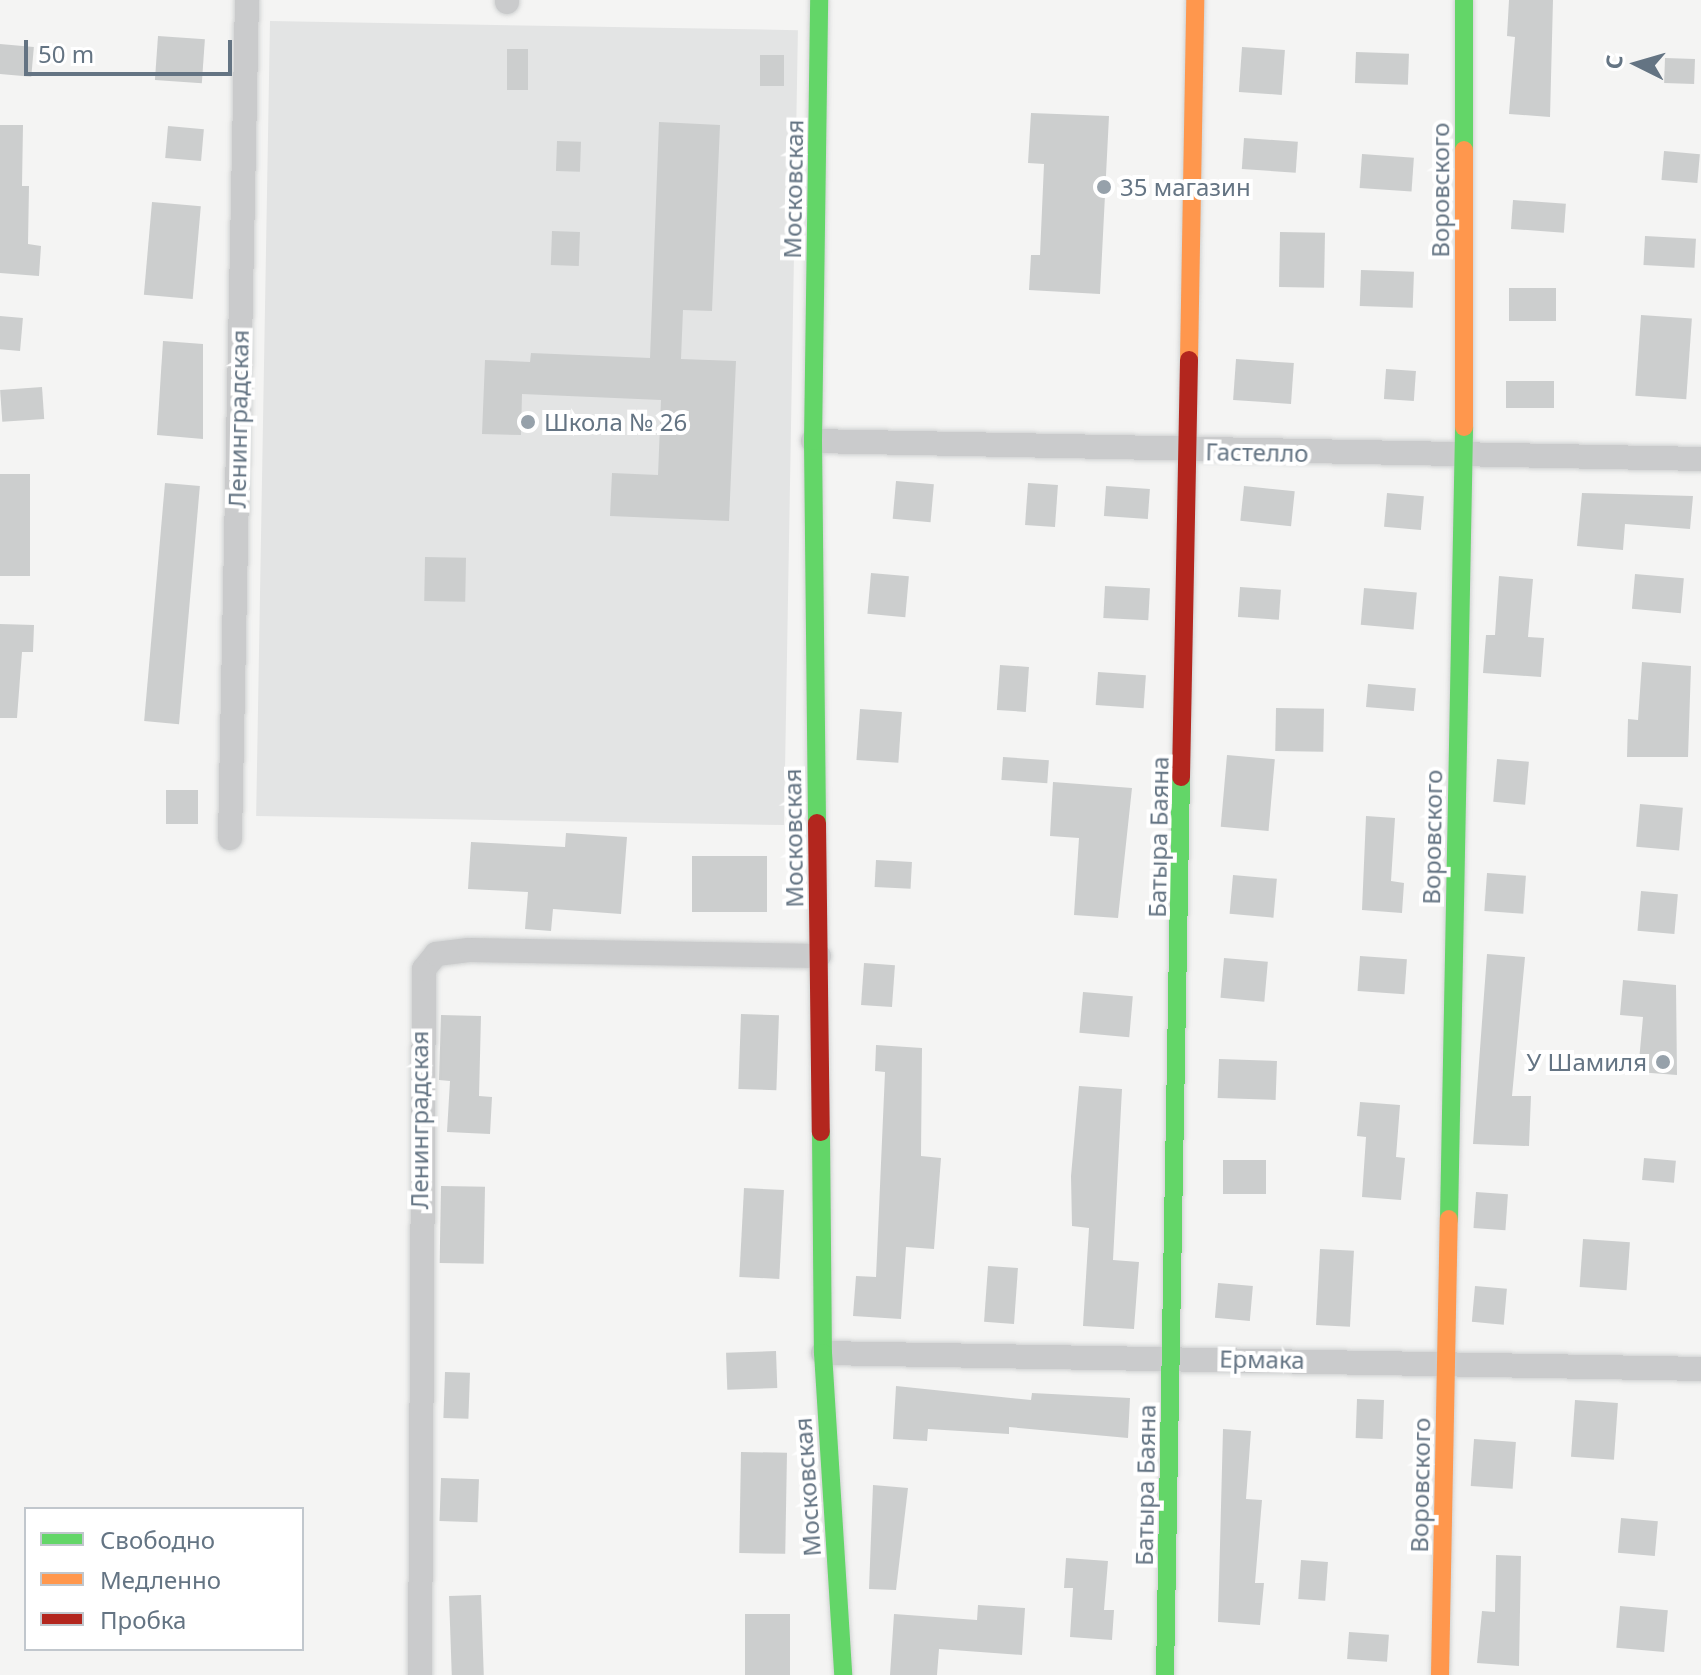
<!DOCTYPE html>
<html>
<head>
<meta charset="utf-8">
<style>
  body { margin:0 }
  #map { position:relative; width:1701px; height:1675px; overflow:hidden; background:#f4f4f3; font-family:"Noto Sans",sans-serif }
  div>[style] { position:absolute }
  .built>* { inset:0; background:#e3e4e4; transform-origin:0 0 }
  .building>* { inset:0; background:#cccece; transform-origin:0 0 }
  .roads { filter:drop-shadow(0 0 2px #d0d2d2) drop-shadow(0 0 2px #d0d2d2) }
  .street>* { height:24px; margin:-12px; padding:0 12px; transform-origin:12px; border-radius:12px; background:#cacbcc }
  .fast>* { height:18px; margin:-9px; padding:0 9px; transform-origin:9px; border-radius:9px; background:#63d668 }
  .slow>* { height:18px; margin:-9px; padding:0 9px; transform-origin:9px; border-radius:9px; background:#ff974d }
  .jam>* { height:18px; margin:-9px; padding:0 9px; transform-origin:9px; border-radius:9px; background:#b3261e }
  .dots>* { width:22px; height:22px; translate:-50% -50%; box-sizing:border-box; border:4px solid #fff; border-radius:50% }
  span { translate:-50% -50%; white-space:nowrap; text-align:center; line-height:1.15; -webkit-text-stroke:8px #fff; paint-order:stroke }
  .poi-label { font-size:24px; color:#647483 }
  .left { translate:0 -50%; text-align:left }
  .right { translate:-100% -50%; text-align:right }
  .street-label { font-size:24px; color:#647483 }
  .legend { position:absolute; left:24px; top:1507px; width:280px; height:144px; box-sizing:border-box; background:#fff; border:2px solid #c1c7cd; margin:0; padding:10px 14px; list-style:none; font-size:24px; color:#647483 }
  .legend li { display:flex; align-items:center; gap:16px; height:40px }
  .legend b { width:40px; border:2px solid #c1c7cd }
  .north { position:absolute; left:1597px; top:24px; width:80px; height:80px; -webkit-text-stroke:6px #fff; paint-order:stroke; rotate:275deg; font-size:22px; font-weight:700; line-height:32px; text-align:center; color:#647483 }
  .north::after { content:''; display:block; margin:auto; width:28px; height:36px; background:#647483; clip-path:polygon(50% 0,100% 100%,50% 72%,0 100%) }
  .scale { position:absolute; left:24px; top:40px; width:208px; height:36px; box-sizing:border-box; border:4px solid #647483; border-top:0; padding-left:10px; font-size:24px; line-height:28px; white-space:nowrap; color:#647483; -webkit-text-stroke:6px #fff; paint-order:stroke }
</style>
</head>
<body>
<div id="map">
  <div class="built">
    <div style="left:270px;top:21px;width:528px;height:795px;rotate:1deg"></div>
  </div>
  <div class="building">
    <div style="clip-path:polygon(1509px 0,1553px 0,1550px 117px,1509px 114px,1515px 37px,1507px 36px)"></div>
    <div style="left:158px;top:36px;width:47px;height:44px;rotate:4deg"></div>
    <div style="left:0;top:44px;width:34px;height:30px;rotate:5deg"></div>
    <div style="left:1242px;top:47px;width:43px;height:45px;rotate:4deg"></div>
    <div style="left:507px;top:49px;width:21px;height:41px"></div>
    <div style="left:1356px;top:52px;width:53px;height:31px;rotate:2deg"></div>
    <div style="left:760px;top:55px;width:24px;height:31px"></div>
    <div style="left:1665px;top:58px;width:30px;height:25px;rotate:2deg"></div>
    <div style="clip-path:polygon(1031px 113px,1109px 116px,1100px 294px,1029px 290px,1031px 255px,1040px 255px,1044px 164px,1028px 163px)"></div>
    <div style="clip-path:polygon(659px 122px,720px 125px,712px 311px,683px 310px,681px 359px,736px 361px,729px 521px,610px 516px,612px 473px,658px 475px,661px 400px,522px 394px,521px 435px,482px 434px,485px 360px,530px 362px,531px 353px,650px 358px)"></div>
    <div style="clip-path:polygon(0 125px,23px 125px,22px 186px,29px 186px,28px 244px,41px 246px,39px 276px,0 273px)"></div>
    <div style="left:168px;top:126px;width:36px;height:32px;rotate:5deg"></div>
    <div style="left:1244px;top:138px;width:54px;height:31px;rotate:4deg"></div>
    <div style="left:557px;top:141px;width:24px;height:30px;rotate:2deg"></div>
    <div style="left:1664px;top:151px;width:36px;height:29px;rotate:5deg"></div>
    <div style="left:1362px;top:154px;width:52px;height:34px;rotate:4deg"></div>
    <div style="left:1513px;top:200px;width:53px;height:29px;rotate:4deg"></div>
    <div style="left:152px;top:202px;width:49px;height:93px;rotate:5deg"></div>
    <div style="left:552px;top:231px;width:28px;height:34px;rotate:2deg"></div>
    <div style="left:1280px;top:232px;width:45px;height:55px;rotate:1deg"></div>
    <div style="left:1645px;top:236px;width:51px;height:29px;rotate:3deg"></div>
    <div style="left:1361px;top:270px;width:53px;height:36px;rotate:2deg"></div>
    <div style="left:1509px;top:288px;width:47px;height:33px"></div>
    <div style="left:1641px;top:315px;width:51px;height:81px;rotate:4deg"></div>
    <div style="left:0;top:316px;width:23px;height:33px;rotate:5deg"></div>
    <div style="clip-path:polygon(163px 341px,203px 344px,203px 439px,157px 435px)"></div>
    <div style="left:1236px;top:359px;width:58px;height:41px;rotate:4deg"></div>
    <div style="left:1386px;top:369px;width:30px;height:30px;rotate:4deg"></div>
    <div style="left:1506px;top:381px;width:48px;height:27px"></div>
    <div style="left:42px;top:387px;width:32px;height:42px;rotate:86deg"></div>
    <div style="left:30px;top:474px;width:102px;height:30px;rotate:90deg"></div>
    <div style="left:896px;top:481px;width:38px;height:38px;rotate:5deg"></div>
    <div style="left:165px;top:483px;width:35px;height:239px;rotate:5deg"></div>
    <div style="left:1028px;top:483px;width:30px;height:42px;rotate:4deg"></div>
    <div style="left:1106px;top:486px;width:44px;height:30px;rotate:4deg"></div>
    <div style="left:1244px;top:486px;width:51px;height:35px;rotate:6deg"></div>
    <div style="left:1387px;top:493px;width:37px;height:34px;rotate:5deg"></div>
    <div style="clip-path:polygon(1582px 493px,1693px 496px,1690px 529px,1625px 524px,1623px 550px,1577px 546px)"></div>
    <div style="left:425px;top:557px;width:41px;height:44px;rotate:1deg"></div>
    <div style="left:871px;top:573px;width:38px;height:41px;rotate:5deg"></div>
    <div style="left:1635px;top:574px;width:49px;height:35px;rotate:5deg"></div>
    <div style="clip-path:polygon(1499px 576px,1533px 579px,1528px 637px,1544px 638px,1541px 677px,1483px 673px,1486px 635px,1495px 635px)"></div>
    <div style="left:1105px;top:586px;width:45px;height:32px;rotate:3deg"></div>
    <div style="left:1240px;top:587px;width:41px;height:30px;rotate:4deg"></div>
    <div style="left:1364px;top:588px;width:53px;height:37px;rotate:5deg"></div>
    <div style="clip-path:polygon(0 624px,34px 625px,33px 652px,22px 652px,17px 718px,0 718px)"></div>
    <div style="clip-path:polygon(1642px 662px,1691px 666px,1688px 757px,1627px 757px,1628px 719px,1638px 720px)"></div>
    <div style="left:1000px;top:665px;width:29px;height:45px;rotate:4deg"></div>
    <div style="left:1098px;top:672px;width:48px;height:33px;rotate:4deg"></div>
    <div style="left:1368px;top:684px;width:48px;height:23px;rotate:5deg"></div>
    <div style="left:1276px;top:708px;width:48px;height:43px;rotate:1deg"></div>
    <div style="left:860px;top:709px;width:42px;height:51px;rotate:4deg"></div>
    <div style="left:1227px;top:755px;width:48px;height:72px;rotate:5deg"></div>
    <div style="left:1003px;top:757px;width:46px;height:23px;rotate:4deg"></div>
    <div style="left:1497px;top:759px;width:32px;height:43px;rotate:5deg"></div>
    <div style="clip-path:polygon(1053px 782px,1132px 788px,1118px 918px,1074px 915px,1079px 838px,1050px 836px)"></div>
    <div style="left:166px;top:790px;width:32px;height:34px"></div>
    <div style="left:1640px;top:804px;width:43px;height:43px;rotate:5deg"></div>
    <div style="clip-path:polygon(1366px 816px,1395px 818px,1391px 881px,1404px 883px,1402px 913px,1362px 910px)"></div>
    <div style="clip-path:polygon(566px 833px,627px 837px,621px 914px,553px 909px,551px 931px,525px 929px,528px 892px,468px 889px,471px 842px,565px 847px)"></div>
    <div style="left:692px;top:856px;width:75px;height:56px"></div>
    <div style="left:876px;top:860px;width:36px;height:27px;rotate:3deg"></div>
    <div style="left:1487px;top:873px;width:39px;height:38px;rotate:4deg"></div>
    <div style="left:1233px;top:875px;width:44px;height:39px;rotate:5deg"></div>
    <div style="left:1641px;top:891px;width:37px;height:40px;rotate:5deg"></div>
    <div style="clip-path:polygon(1487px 954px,1525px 957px,1512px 1096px,1531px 1096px,1529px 1146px,1473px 1144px)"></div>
    <div style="left:1360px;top:956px;width:47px;height:35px;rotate:4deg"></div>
    <div style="left:1224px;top:958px;width:44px;height:40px;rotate:5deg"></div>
    <div style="left:864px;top:963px;width:31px;height:42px;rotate:4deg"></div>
    <div style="clip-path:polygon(1623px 980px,1676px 985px,1677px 1075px,1638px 1072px,1643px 1017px,1620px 1015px)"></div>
    <div style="left:1083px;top:992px;width:50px;height:41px;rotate:5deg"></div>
    <div style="left:741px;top:1014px;width:38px;height:75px;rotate:2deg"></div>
    <div style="clip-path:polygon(441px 1015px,481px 1016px,479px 1096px,492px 1097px,490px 1134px,447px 1132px,450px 1081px,439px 1080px)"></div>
    <div style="clip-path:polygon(876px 1045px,922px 1048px,921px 1156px,941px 1158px,934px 1249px,906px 1247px,901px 1319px,853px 1316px,856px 1276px,876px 1277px,885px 1072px,875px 1071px)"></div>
    <div style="left:1219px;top:1059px;width:58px;height:39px;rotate:2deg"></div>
    <div style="clip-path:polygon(1079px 1086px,1122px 1089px,1113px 1260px,1139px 1262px,1134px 1329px,1083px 1326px,1089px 1228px,1072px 1226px,1071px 1176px)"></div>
    <div style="clip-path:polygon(1360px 1102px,1400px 1105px,1396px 1157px,1405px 1158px,1401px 1200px,1362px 1197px,1366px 1137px,1357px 1136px)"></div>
    <div style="left:1644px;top:1158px;width:32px;height:22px;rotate:5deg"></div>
    <div style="left:1223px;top:1160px;width:43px;height:34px"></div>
    <div style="left:441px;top:1186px;width:44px;height:77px;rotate:1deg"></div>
    <div style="left:744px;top:1188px;width:40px;height:89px;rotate:3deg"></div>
    <div style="left:1476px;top:1192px;width:32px;height:36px;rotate:4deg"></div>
    <div style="left:1583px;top:1239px;width:47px;height:48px;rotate:4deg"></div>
    <div style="left:1320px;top:1249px;width:34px;height:76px;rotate:3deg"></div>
    <div style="left:988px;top:1266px;width:30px;height:56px;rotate:4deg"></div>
    <div style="left:1218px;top:1283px;width:35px;height:35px;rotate:5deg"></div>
    <div style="left:1475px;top:1286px;width:32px;height:36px;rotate:5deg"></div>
    <div style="left:776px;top:1351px;width:37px;height:50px;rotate:88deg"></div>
    <div style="left:445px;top:1372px;width:25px;height:46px;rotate:2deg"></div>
    <div style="clip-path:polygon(896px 1386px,1031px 1400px,1032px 1393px,1130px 1398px,1128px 1438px,1009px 1427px,1009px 1434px,928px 1429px,927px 1441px,893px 1439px)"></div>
    <div style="left:1357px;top:1399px;width:27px;height:39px;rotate:2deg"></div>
    <div style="left:1575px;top:1400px;width:43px;height:57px;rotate:4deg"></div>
    <div style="clip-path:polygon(1223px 1429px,1251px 1431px,1246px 1499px,1262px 1500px,1255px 1583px,1264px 1583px,1260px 1625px,1218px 1622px)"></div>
    <div style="left:1474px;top:1439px;width:42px;height:47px;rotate:4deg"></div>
    <div style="left:741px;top:1452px;width:46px;height:101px;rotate:1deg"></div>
    <div style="left:441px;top:1478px;width:38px;height:43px;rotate:2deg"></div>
    <div style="clip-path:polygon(873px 1485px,908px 1488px,896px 1590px,869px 1589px)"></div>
    <div style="left:1621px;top:1518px;width:37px;height:35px;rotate:5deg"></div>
    <div style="clip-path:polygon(1496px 1555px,1521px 1556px,1519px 1666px,1477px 1663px,1482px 1611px,1495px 1612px)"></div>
    <div style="clip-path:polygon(1066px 1558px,1108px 1561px,1104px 1610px,1114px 1610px,1112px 1640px,1070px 1637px,1073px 1588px,1064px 1588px)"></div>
    <div style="left:1301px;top:1560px;width:27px;height:39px;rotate:4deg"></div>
    <div style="left:481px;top:1595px;width:80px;height:32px;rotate:88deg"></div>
    <div style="clip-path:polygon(978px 1605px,1025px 1608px,1022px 1655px,939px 1649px,937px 1675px,890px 1675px,894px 1614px,977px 1620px)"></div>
    <div style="left:1620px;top:1606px;width:48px;height:42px;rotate:5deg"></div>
    <div style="left:745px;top:1614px;width:45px;height:61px"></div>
    <div style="left:1349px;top:1632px;width:40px;height:27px;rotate:4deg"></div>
  </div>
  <div class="roads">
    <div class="street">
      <div style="left:507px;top:2px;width:2px;rotate:-90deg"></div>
      <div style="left:813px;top:441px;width:888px;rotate:1.16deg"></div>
      <div style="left:230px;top:838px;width:838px;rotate:-88.84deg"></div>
      <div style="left:823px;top:1353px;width:878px;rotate:1.04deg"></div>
      <div style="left:420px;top:1675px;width:706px;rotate:-89.68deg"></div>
      <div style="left:424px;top:969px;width:19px;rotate:-51deg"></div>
      <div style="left:436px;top:954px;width:33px;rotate:-7deg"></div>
      <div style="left:469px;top:950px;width:350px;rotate:1deg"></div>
    </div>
    <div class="fast">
      <div style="left:1464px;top:0;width:150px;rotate:90deg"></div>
      <div style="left:817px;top:823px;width:382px;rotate:-90.6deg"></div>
      <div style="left:813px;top:441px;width:441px;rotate:-89.2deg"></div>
      <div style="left:821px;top:1132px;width:221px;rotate:89.5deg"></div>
      <div style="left:823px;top:1353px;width:323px;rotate:86.4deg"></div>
      <div style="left:1449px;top:1219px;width:792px;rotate:-88.91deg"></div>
      <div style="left:1165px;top:1675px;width:898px;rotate:-88.98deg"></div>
    </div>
    <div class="slow">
      <div style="left:1464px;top:150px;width:277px;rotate:90deg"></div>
      <div style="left:1189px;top:360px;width:360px;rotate:-89deg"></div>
      <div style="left:1440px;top:1675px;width:456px;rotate:-88.9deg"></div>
    </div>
    <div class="jam">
      <div style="left:1181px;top:777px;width:417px;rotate:-88.9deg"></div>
      <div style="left:817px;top:823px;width:309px;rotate:89.3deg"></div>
    </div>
  </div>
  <div class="dots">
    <div style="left:1104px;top:187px;background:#96a1aa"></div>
    <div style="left:528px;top:422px;background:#96a1aa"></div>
    <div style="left:1663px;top:1062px;background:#96a1aa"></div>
  </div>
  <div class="poi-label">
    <span class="left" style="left:1120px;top:187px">35 магазин</span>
    <span class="left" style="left:544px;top:422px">Школа № 26</span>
    <span class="right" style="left:1647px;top:1062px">У Шамиля</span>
  </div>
  <div class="street-label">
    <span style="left:793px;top:189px;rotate:-89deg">Московская</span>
    <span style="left:1440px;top:190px;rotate:-90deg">Воровского</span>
    <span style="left:238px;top:419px;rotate:-89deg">Ленинградская</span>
    <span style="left:1257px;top:452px;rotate:1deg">Гастелло</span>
    <span style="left:1158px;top:837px;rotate:-89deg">Батыра Баяна</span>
    <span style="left:1432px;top:837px;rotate:-89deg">Воровского</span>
    <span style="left:793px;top:838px;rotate:-91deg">Московская</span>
    <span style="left:419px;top:1120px;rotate:-90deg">Ленинградская</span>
    <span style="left:1262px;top:1359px;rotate:1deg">Ермака</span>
    <span style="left:1145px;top:1485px;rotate:-89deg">Батыра Баяна</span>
    <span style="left:1420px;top:1485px;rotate:-89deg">Воровского</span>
    <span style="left:807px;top:1487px;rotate:-94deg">Московская</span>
  </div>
  <ul class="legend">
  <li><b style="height:10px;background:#63d668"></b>Свободно</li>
  <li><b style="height:10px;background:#ff974d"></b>Медленно</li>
  <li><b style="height:10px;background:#b3261e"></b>Пробка</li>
  </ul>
  <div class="north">С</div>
  <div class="scale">50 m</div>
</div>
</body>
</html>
